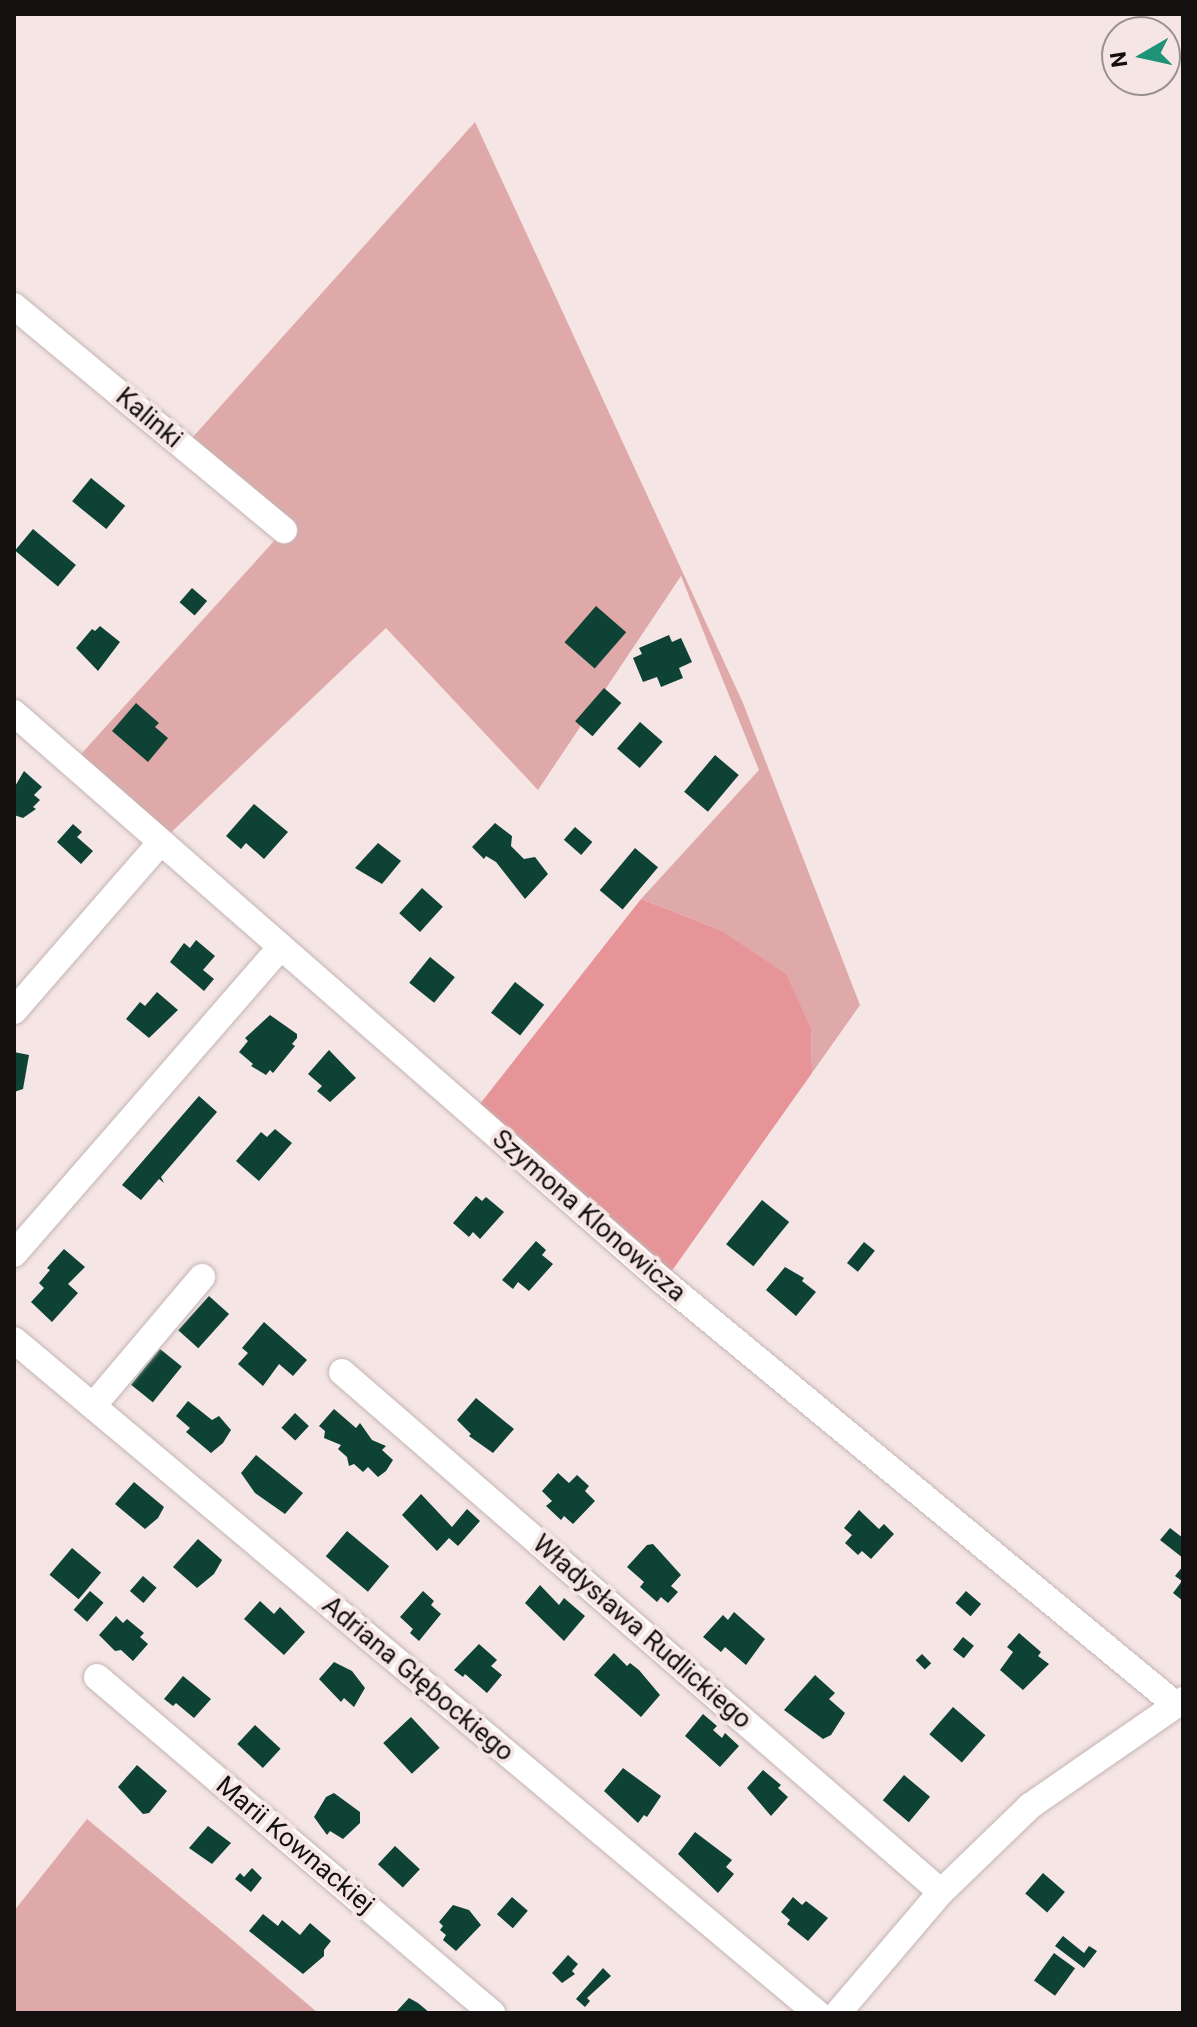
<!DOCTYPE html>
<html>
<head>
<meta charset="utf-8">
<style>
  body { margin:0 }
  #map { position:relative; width:1197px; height:2027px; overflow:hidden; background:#f5e5e5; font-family:Roboto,sans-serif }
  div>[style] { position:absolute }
  .green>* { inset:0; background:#e0a9a9 }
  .forest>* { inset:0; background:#e69497 }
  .building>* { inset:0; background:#0d4235; transform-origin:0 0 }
  .roads { filter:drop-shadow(0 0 2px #c4b5b4) drop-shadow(0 0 2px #c4b5b4) }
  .minor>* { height:26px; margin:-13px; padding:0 13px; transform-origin:13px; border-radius:13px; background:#fff }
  span { translate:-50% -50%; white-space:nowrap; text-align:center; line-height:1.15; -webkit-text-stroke:8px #f5e5e5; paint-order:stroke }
  .street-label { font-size:26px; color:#151010 }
  .frame { position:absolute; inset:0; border:16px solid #151010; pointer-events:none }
  .north { position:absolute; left:1101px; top:16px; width:80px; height:80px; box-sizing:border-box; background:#f5e5e5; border:2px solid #9b9090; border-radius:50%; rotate:261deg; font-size:22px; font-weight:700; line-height:32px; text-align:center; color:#151010 }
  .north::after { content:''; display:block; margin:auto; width:28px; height:36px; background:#1e9377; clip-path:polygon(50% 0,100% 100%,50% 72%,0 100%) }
</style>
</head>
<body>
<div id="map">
  <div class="green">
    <div style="clip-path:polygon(475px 122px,743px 703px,860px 1005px,812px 1073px,811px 1029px,720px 930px,641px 899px,759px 770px,681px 576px,538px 790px,386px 628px,161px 842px,72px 764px,284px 530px,184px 447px)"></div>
    <div style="clip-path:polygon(87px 1819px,229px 1937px,318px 2013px,14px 2013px,14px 1911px)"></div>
  </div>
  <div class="forest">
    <div style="clip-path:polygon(641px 899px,720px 930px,786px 974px,811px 1029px,812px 1073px,664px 1282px,472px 1114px)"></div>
  </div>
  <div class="building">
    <div style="left:91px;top:478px;width:44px;height:30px;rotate:39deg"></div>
    <div style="left:33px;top:529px;width:56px;height:28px;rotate:40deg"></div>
    <div style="left:192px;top:588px;width:20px;height:19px;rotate:41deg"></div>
    <div style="left:596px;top:606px;width:40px;height:48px;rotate:41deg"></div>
    <div style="clip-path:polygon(100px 626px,120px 642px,98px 671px,76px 648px,92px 629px,95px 631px)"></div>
    <div style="clip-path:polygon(669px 635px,672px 642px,681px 638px,692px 662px,679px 668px,683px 678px,661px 687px,657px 677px,643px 682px,633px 658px,642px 654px,639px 648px)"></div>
    <div style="left:604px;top:688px;width:23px;height:44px;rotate:41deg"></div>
    <div style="clip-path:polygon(136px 703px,159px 723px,155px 727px,168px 738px,148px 762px,112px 731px)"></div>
    <div style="left:640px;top:722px;width:30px;height:35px;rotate:41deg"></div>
    <div style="left:715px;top:755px;width:31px;height:48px;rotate:40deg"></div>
    <div style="clip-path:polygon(24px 771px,42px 787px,34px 795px,40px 800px,33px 807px,36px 809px,23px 818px,14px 815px,14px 788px)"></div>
    <div style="clip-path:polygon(254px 804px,288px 832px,264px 859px,246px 843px,241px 849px,226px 836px)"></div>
    <div style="clip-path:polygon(495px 823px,512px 836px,511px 846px,524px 859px,535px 857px,548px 874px,525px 899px,496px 862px,486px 856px,484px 859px,472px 847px)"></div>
    <div style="clip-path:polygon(73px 824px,82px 832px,77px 837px,93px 851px,81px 864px,57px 842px)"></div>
    <div style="left:575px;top:827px;width:23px;height:17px;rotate:41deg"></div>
    <div style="clip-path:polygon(378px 843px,401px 861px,382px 884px,355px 868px)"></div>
    <div style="left:635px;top:848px;width:30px;height:55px;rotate:40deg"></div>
    <div style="left:422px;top:888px;width:28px;height:34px;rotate:42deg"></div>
    <div style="clip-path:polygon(196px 940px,215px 956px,203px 970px,214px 979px,204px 991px,170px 962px,184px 943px,190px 948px)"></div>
    <div style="left:430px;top:957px;width:32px;height:33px;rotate:39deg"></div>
    <div style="left:515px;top:982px;width:37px;height:39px;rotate:38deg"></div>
    <div style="clip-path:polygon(157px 992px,178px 1010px,149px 1038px,126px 1019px,140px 1002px,145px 1006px)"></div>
    <div style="clip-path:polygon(270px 1015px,297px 1034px,297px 1038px,292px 1044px,295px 1046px,273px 1073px,270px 1070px,266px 1075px,251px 1066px,253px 1064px,239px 1052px,248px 1041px,245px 1038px)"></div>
    <div style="clip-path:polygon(329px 1050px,356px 1078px,330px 1102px,317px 1091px,322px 1086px,308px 1074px)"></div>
    <div style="clip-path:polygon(14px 1052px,29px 1055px,23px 1089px,14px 1092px)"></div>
    <div style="clip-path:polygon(199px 1096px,217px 1112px,161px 1177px,164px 1183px,159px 1179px,141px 1200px,122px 1185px)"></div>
    <div style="clip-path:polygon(275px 1129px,292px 1143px,259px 1181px,236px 1161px,261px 1132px,267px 1137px)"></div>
    <div style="clip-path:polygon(476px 1196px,482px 1201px,486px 1197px,504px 1212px,480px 1239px,473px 1232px,469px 1237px,453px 1223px)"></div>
    <div style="left:762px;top:1200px;width:35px;height:57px;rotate:39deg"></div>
    <div style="clip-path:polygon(536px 1241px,546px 1250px,542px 1255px,553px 1264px,529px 1291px,518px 1282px,513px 1289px,502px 1280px)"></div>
    <div style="left:864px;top:1242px;width:14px;height:27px;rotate:39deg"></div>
    <div style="clip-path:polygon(64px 1249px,85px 1267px,68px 1284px,78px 1293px,52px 1322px,31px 1302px,44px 1288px,39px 1283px,50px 1270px,47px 1268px)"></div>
    <div style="clip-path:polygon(785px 1267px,804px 1278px,802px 1281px,816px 1292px,796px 1316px,766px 1290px)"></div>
    <div style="left:209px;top:1296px;width:27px;height:46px;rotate:42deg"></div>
    <div style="clip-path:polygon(264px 1322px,307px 1360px,293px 1376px,279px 1364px,263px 1386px,238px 1364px,248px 1353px,242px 1348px)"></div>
    <div style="left:160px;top:1349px;width:28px;height:46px;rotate:39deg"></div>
    <div style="clip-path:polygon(476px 1398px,514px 1429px,493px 1453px,469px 1436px,471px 1434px,457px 1420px)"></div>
    <div style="clip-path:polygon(188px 1401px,212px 1420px,219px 1416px,231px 1430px,223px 1443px,211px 1453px,186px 1432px,190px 1428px,176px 1416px)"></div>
    <div style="clip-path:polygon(334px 1409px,356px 1428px,360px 1423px,372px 1440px,386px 1446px,382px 1450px,393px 1460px,386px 1471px,378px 1477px,368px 1467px,363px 1472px,354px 1464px,349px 1466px,347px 1457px,338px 1449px,341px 1445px,324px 1438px,325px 1431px,319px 1426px)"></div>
    <div style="left:295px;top:1413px;width:19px;height:20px;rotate:43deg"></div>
    <div style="clip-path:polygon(256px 1455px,303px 1493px,285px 1514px,255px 1493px,241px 1473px)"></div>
    <div style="clip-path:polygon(558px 1473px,569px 1483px,577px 1475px,589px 1486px,585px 1491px,595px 1501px,573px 1524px,564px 1516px,561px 1520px,546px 1506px,552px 1501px,542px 1491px)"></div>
    <div style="clip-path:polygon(134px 1482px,164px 1507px,158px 1518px,145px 1529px,115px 1504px)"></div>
    <div style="clip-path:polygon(421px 1494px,452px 1527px,467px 1509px,480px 1521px,458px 1546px,449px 1538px,437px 1551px,402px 1515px)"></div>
    <div style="clip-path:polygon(859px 1510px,879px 1529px,884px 1524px,894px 1534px,871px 1559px,862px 1551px,858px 1555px,845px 1543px,852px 1535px,844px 1528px)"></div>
    <div style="clip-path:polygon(1170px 1528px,1183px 1538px,1183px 1558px,1160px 1540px)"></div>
    <div style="left:347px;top:1531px;width:55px;height:33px;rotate:40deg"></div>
    <div style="clip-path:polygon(198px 1539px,222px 1560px,214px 1574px,197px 1588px,173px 1567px)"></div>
    <div style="clip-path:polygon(653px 1544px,681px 1575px,671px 1586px,678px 1592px,668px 1603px,661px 1597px,657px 1602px,640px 1587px,644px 1582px,627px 1567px,647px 1545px)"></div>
    <div style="left:72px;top:1548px;width:38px;height:35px;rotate:40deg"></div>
    <div style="clip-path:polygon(1183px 1566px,1183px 1601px,1173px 1593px,1182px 1581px,1175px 1576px)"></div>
    <div style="left:143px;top:1576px;width:18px;height:20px;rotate:41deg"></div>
    <div style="clip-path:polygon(540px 1585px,559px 1605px,564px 1598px,585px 1616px,564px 1641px,525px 1603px)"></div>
    <div style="left:90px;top:1591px;width:18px;height:25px;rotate:41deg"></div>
    <div style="clip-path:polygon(423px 1591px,434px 1601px,431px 1605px,441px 1614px,419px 1641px,410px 1633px,413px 1629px,400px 1617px)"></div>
    <div style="left:966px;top:1591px;width:20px;height:16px;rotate:41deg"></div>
    <div style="clip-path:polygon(260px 1601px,274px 1614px,280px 1607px,305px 1632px,284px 1655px,244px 1619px)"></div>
    <div style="clip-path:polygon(734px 1612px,765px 1639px,746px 1665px,725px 1647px,721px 1652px,703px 1637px,723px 1615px,728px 1620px)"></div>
    <div style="clip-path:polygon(116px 1616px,123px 1623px,127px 1619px,144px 1633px,140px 1637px,148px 1644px,133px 1661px,121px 1650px,115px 1651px,99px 1635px)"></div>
    <div style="clip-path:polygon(1019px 1633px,1041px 1652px,1038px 1656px,1049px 1664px,1023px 1690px,1000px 1670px,1013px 1652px,1007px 1647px)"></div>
    <div style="left:963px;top:1637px;width:14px;height:16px;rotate:39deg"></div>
    <div style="clip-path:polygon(479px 1644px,497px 1660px,491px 1666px,502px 1675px,487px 1693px,465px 1674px,463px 1677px,454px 1670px)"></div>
    <div style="clip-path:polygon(614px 1653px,627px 1666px,630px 1663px,639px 1670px,660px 1695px,641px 1717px,594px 1675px)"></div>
    <div style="left:922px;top:1654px;width:13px;height:9px;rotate:45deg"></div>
    <div style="clip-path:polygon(334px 1662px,352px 1671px,365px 1688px,354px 1707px,344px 1698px,341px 1702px,319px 1679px)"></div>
    <div style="clip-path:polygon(815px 1675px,835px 1693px,829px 1699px,845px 1713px,831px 1735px,823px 1739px,784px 1710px)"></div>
    <div style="clip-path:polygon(183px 1676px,211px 1699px,194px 1718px,176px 1703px,173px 1706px,164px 1699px)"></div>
    <div style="left:953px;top:1707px;width:43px;height:36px;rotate:41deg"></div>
    <div style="clip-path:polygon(703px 1714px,717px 1726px,713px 1730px,722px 1738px,725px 1733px,739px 1746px,720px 1767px,685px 1736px)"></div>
    <div style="left:411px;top:1717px;width:42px;height:38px;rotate:47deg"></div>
    <div style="left:255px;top:1725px;width:35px;height:26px;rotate:43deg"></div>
    <div style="clip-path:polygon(137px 1765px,167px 1791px,149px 1813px,143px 1814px,118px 1787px)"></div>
    <div style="clip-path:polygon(623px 1768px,661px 1796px,647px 1817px,644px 1815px,638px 1823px,604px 1791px)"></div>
    <div style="clip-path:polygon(763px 1770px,781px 1785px,778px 1788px,788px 1797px,771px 1816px,747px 1788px)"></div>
    <div style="left:904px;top:1775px;width:34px;height:33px;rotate:40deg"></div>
    <div style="clip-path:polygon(334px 1793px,360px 1812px,360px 1823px,343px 1839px,330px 1831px,327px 1835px,314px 1817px,326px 1797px)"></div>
    <div style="clip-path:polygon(208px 1826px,231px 1843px,212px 1864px,189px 1848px)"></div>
    <div style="clip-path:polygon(695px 1832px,732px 1860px,726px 1867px,734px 1874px,718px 1893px,678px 1854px)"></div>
    <div style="left:395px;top:1846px;width:34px;height:25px;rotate:43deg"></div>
    <div style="clip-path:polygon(252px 1868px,262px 1878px,251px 1892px,235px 1879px,240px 1873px,244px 1877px)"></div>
    <div style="left:1043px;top:1873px;width:29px;height:27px;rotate:41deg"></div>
    <div style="left:512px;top:1897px;width:21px;height:23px;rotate:41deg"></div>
    <div style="clip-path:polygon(793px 1897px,802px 1905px,806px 1901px,828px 1918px,808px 1941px,787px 1924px,790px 1920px,781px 1912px)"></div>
    <div style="clip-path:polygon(453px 1905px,469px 1910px,481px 1925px,456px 1951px,443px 1940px,446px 1935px,440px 1930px,443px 1926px,439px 1922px)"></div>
    <div style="clip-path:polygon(263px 1914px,278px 1926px,282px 1920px,300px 1935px,310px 1923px,331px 1941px,324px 1950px,324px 1956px,303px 1974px,249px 1931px)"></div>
    <div style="clip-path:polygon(1063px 1936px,1084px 1953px,1089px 1946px,1097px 1951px,1084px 1968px,1055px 1946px)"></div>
    <div style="left:1054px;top:1953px;width:26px;height:34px;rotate:36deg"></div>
    <div style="clip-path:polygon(568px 1955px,578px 1964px,572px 1971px,575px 1974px,562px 1983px,552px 1973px)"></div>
    <div style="clip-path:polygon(603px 1968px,611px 1976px,587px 1998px,590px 2001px,585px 2007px,576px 1999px)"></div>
    <div style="clip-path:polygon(409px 1998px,418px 2003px,430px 2013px,395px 2013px)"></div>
  </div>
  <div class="roads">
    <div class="minor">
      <div style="left:14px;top:306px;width:351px;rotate:39.7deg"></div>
      <div style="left:14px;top:713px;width:864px;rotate:41.2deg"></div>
      <div style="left:664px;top:1282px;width:664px;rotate:39.56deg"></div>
      <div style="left:14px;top:1011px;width:224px;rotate:-49deg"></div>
      <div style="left:14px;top:1254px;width:407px;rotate:-49deg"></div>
      <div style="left:14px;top:1340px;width:1048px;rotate:39.97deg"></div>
      <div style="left:342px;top:1372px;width:793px;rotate:40.96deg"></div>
      <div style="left:93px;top:1406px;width:169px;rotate:-49.8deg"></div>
      <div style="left:97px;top:1677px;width:519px;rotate:40.39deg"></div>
      <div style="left:838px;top:2013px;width:159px;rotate:-49.6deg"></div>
      <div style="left:941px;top:1892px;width:124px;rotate:-44deg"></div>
      <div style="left:1030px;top:1806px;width:186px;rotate:-34.7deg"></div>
    </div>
  </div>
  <div class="street-label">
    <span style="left:149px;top:418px;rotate:40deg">Kalinki</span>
    <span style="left:589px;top:1216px;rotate:41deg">Szymona Klonowicza</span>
    <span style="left:642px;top:1632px;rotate:41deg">Władysława Rudlickiego</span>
    <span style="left:418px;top:1679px;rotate:40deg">Adriana Głębockiego</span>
    <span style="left:295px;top:1845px;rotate:40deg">Marii Kownackiej</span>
  </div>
  <div class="frame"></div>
  <div class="north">N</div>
</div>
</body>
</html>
